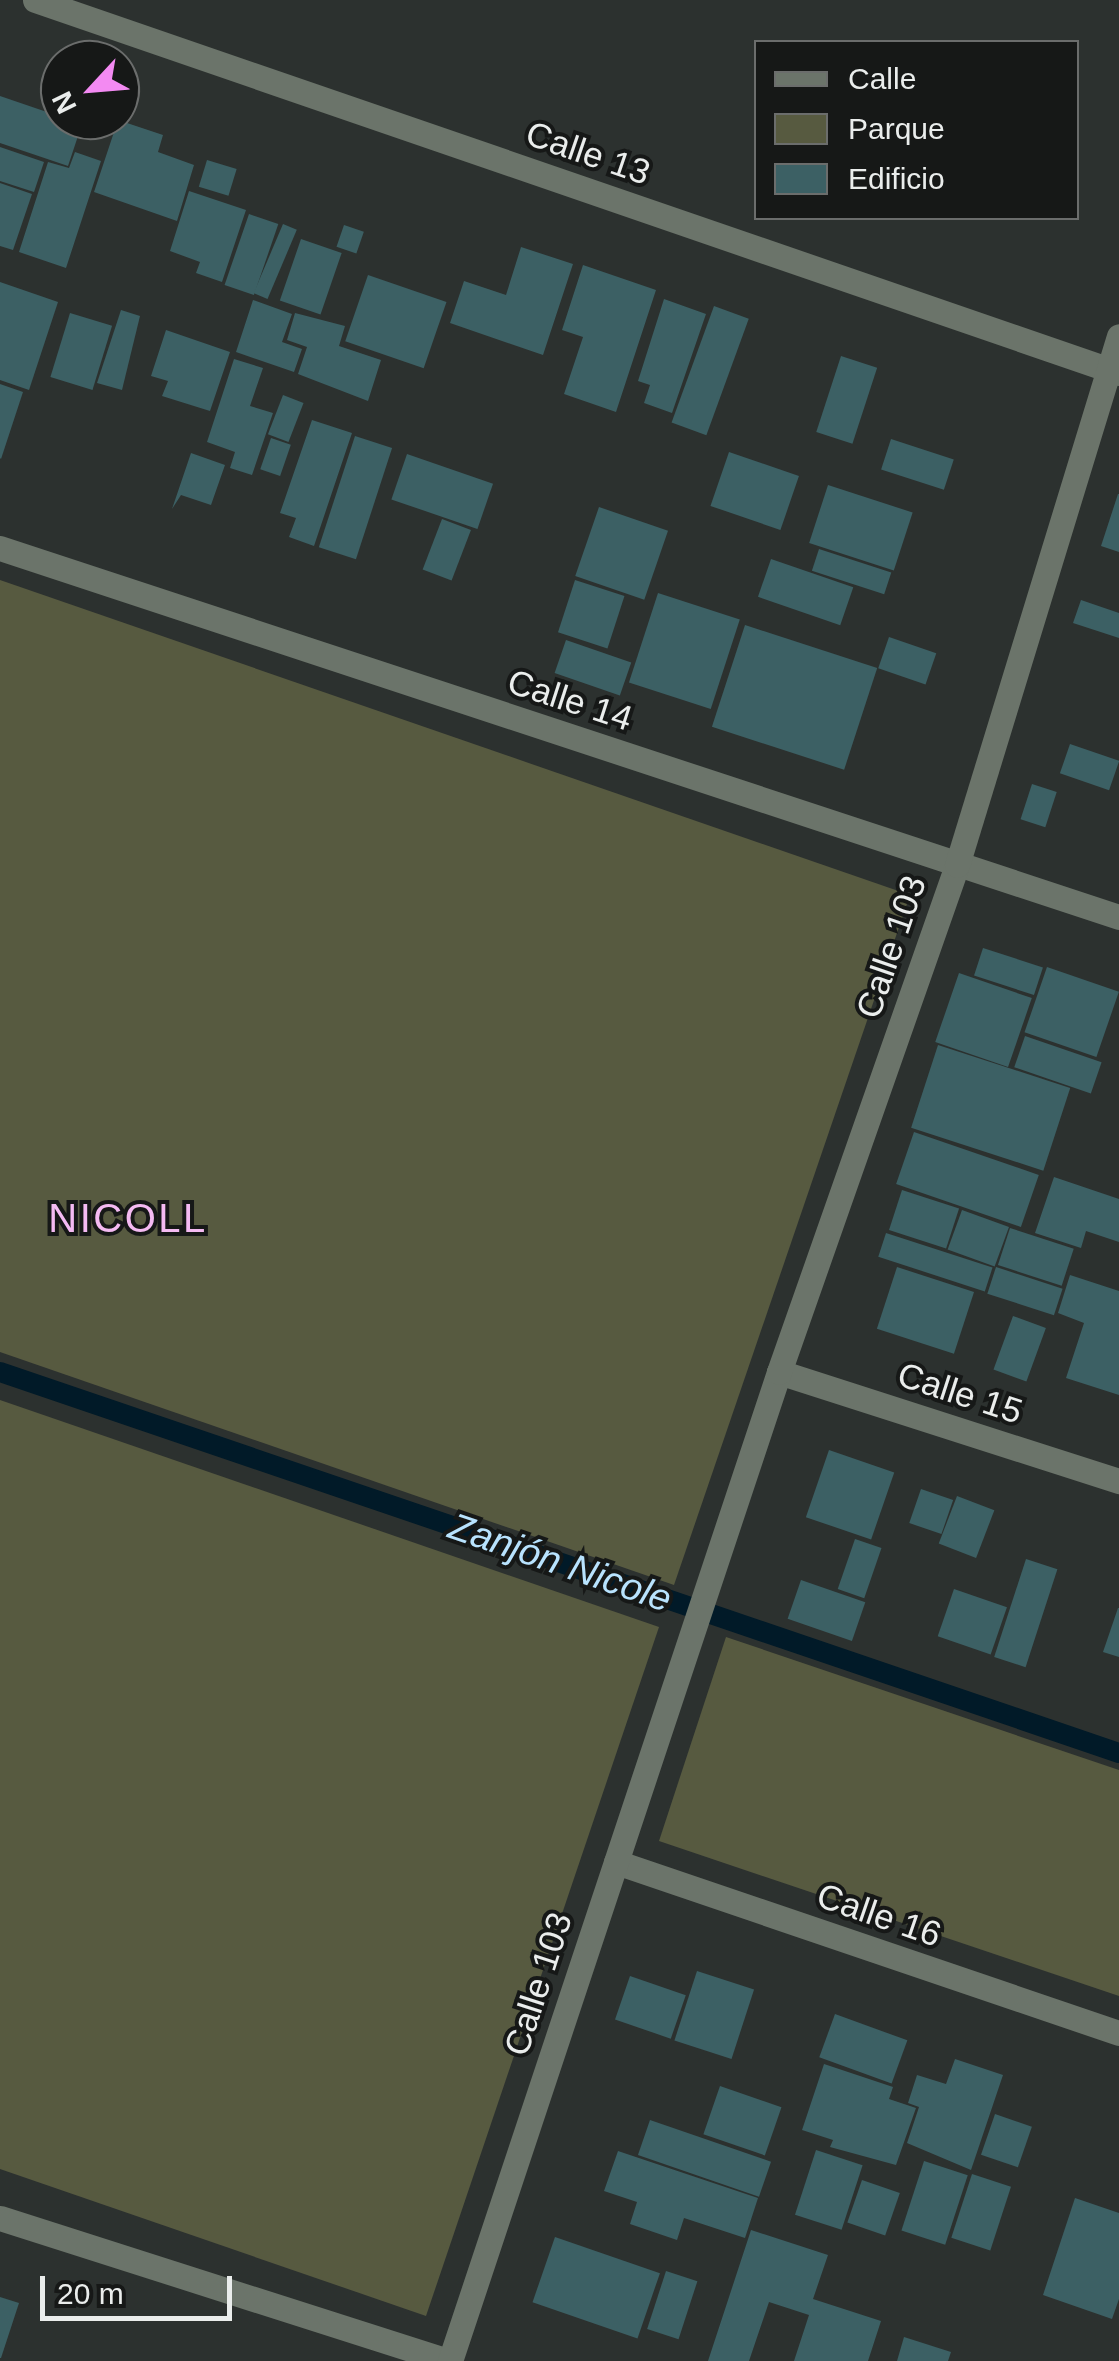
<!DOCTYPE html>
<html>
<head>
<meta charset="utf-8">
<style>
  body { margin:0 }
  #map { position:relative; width:1119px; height:2361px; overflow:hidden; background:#2c312f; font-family:Helvetica,sans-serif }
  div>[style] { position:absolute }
  .green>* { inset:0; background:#575a40 }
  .stream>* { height:20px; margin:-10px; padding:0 10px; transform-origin:10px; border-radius:10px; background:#011a28 }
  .building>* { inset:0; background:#3c6064; transform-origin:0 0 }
  .minor>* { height:25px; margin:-12.5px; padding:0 12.5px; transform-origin:12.5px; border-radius:12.5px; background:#6b746a }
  span { translate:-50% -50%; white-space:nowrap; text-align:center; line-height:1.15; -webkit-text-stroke:8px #161817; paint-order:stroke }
  .street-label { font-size:35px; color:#eaedec }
  .water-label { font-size:38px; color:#b8e3fe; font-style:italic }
  .quarter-label { font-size:40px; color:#f4baf2; letter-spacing:2.5px }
  .legend { position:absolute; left:754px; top:40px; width:325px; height:180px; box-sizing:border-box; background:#161817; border:2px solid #6b6d6c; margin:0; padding:12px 18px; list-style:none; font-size:30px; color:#eaedec }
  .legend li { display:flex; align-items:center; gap:20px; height:50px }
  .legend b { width:50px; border:2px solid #6b6d6c }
  .north { position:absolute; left:40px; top:40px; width:100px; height:100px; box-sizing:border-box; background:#161817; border:2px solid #6b6d6c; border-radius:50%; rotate:244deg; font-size:28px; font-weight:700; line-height:40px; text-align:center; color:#eaedec }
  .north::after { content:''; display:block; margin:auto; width:35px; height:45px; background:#f38af2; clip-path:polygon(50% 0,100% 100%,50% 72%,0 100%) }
  .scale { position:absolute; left:40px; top:2276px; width:192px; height:45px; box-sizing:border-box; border:5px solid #eaedec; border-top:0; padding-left:12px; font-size:30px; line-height:35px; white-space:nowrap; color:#eaedec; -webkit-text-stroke:8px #161817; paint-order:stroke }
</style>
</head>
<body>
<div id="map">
  <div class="green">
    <div style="clip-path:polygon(0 580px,910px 895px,674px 1585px,0 1352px)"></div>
    <div style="clip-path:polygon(0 1400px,659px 1627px,426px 2316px,0 2169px)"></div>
    <div style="clip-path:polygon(726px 1637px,1119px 1770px,1119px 1996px,659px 1841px)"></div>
  </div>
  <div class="stream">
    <div style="left:0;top:1372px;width:1182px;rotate:18.8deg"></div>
  </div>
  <div class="building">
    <div style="clip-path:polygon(0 96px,82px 124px,68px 166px,0 143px)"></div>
    <div style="clip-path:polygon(118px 120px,163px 135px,158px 152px,194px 165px,177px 221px,94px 192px)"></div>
    <div style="clip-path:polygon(0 147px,44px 162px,34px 192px,0 181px)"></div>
    <div style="clip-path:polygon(75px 152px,101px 161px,66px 268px,19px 252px,48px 162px,69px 168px)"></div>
    <div style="left:207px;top:160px;width:31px;height:28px;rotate:17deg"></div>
    <div style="clip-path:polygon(0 183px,32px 194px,13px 250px,0 246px)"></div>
    <div style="clip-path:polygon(189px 191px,246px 210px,222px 282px,196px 273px,200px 262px,170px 251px)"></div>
    <div style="left:249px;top:214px;width:31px;height:75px;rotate:19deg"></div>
    <div style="left:283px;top:224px;width:15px;height:75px;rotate:23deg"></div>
    <div style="left:344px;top:225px;width:21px;height:23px;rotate:19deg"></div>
    <div style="left:301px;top:239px;width:43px;height:65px;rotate:19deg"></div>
    <div style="clip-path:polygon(521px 247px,573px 264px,543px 355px,450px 323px,464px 281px,506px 295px)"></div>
    <div style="clip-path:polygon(583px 265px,656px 290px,616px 412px,564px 394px,583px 337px,562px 330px)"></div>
    <div style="left:368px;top:275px;width:83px;height:70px;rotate:19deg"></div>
    <div style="clip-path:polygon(0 282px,58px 302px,29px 390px,0 380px)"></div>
    <div style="clip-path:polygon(664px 299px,706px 314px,672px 413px,644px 403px,650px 385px,638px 381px)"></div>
    <div style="clip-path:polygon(253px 300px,292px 314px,282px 342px,302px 349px,294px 372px,236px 352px)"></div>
    <div style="left:714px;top:306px;width:37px;height:124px;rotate:20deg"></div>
    <div style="clip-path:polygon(121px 310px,140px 316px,122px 390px,97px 383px)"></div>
    <div style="left:70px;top:313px;width:44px;height:67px;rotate:17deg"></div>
    <div style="clip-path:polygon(295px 313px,345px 326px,339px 346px,381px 360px,368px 401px,298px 374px,307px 347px,287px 340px)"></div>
    <div style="clip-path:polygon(166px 330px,230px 352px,210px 411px,162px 396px,168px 381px,151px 376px)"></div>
    <div style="left:841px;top:356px;width:38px;height:80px;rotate:18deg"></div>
    <div style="clip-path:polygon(234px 359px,263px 368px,250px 406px,273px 413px,252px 475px,230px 468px,235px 452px,207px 442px)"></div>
    <div style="clip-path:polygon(0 384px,23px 392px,1px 459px,0 458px)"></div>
    <div style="left:283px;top:395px;width:22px;height:42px;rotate:21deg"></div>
    <div style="clip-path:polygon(312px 420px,352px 433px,314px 546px,289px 537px,296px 518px,280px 513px)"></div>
    <div style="left:355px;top:436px;width:39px;height:117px;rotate:18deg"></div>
    <div style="left:271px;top:438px;width:21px;height:33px;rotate:19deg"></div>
    <div style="left:891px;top:439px;width:66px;height:32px;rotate:18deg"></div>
    <div style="left:729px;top:452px;width:74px;height:57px;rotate:19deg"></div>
    <div style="clip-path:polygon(191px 453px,225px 465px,211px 505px,181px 495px,172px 509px)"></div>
    <div style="left:407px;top:454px;width:91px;height:48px;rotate:19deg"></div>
    <div style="left:828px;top:485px;width:89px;height:61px;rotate:18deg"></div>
    <div style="clip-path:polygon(1118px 494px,1119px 494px,1119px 552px,1101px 546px)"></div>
    <div style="left:599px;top:507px;width:73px;height:73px;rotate:19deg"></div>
    <div style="left:442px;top:519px;width:31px;height:54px;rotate:21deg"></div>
    <div style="left:819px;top:549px;width:76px;height:23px;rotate:18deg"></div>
    <div style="left:771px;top:559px;width:87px;height:40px;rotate:19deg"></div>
    <div style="left:575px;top:580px;width:52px;height:55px;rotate:18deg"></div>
    <div style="left:658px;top:593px;width:86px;height:94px;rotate:18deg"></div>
    <div style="clip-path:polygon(1081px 600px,1119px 613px,1119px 638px,1073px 623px)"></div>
    <div style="left:745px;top:625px;width:139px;height:107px;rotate:18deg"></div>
    <div style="left:889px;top:637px;width:50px;height:33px;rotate:19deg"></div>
    <div style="left:566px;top:640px;width:69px;height:35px;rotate:19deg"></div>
    <div style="left:1070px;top:744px;width:52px;height:31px;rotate:19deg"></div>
    <div style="left:1032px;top:784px;width:26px;height:37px;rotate:18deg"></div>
    <div style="left:983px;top:948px;width:63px;height:29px;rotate:18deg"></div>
    <div style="left:1047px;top:967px;width:76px;height:69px;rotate:19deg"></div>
    <div style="left:959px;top:973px;width:77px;height:73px;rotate:19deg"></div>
    <div style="left:1025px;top:1036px;width:81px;height:33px;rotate:19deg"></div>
    <div style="left:938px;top:1045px;width:139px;height:87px;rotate:18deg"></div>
    <div style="left:914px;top:1132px;width:132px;height:55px;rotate:19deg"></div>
    <div style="clip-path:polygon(1054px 1177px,1119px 1199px,1119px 1242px,1086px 1231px,1081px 1248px,1035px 1233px)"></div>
    <div style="left:902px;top:1190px;width:60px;height:42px;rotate:18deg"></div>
    <div style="left:962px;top:1210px;width:50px;height:42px;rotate:20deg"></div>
    <div style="left:1010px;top:1228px;width:67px;height:39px;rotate:18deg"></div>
    <div style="left:886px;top:1233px;width:112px;height:25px;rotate:18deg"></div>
    <div style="left:897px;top:1267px;width:81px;height:65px;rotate:18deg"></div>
    <div style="left:996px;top:1267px;width:70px;height:28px;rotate:18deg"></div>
    <div style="clip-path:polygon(1070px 1275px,1119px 1291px,1119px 1395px,1066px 1378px,1084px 1323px,1058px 1313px)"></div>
    <div style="left:1013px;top:1316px;width:35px;height:57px;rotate:20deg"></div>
    <div style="left:829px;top:1450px;width:69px;height:71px;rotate:19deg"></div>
    <div style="left:921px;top:1489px;width:34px;height:36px;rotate:19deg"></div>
    <div style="left:957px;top:1496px;width:40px;height:51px;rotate:21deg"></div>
    <div style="left:855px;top:1539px;width:28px;height:53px;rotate:19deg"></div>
    <div style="left:1026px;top:1559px;width:33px;height:103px;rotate:18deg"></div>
    <div style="left:801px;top:1580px;width:68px;height:41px;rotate:19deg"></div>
    <div style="left:954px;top:1589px;width:56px;height:50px;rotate:19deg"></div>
    <div style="clip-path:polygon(1118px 1608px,1119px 1608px,1119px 1657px,1103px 1652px)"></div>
    <div style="left:697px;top:1971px;width:60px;height:73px;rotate:18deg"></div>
    <div style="left:630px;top:1976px;width:59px;height:46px;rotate:19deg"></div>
    <div style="left:835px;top:2014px;width:77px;height:46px;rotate:20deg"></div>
    <div style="clip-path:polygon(955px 2059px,1003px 2075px,971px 2170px,907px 2143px,919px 2107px,908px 2103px,917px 2075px,946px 2084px)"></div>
    <div style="clip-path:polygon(824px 2064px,893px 2087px,889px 2099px,916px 2108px,896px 2165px,830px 2147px,833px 2140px,802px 2130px)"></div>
    <div style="left:720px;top:2086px;width:65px;height:51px;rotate:19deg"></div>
    <div style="left:995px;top:2114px;width:39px;height:43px;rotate:19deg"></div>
    <div style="left:650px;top:2120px;width:128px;height:37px;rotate:19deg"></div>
    <div style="left:816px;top:2150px;width:49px;height:68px;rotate:18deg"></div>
    <div style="clip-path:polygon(618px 2151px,758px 2198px,745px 2238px,684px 2218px,677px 2240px,630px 2224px,637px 2202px,604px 2191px)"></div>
    <div style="left:924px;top:2161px;width:46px;height:73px;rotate:18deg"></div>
    <div style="left:972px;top:2174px;width:41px;height:67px;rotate:18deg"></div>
    <div style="left:862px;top:2180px;width:40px;height:45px;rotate:19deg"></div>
    <div style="clip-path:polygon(1075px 2198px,1119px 2213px,1119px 2299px,1112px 2319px,1043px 2295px)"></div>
    <div style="clip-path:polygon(751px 2230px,828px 2255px,813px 2299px,881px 2321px,868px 2361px,794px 2361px,809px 2315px,769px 2302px,749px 2361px,708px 2361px)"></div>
    <div style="left:555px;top:2237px;width:111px;height:69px;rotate:19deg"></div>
    <div style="left:666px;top:2271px;width:33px;height:61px;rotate:18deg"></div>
    <div style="clip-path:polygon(0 2297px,19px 2303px,1px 2358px,0 2358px)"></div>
    <div style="clip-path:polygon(904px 2337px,951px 2352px,948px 2361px,897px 2361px)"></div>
  </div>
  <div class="minor">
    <div style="left:35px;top:0;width:1146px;rotate:18.99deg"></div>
    <div style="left:0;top:548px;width:1178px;rotate:18.25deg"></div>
    <div style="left:779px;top:1372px;width:357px;rotate:17.8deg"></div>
    <div style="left:616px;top:1862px;width:531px;rotate:18.78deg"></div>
    <div style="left:0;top:2218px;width:469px;rotate:17.7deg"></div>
    <div style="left:450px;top:2361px;width:1042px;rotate:-71.6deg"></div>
    <div style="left:779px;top:1372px;width:537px;rotate:-70.65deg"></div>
    <div style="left:957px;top:865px;width:553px;rotate:-72.97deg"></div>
  </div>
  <div class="street-label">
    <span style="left:588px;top:153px;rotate:19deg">Calle 13</span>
    <span style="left:570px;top:700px;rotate:18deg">Calle 14</span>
    <span style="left:891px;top:947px;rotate:-71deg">Calle 103</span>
    <span style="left:960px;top:1393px;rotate:18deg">Calle 15</span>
    <span style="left:879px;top:1915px;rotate:19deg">Calle 16</span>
    <span style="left:538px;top:1984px;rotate:-72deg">Calle 103</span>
  </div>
  <div class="water-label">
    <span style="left:560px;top:1563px;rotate:19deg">Zanjón Nicole</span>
  </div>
  <div class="quarter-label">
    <span style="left:128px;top:1218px">NICOLL</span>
  </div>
  <ul class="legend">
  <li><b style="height:12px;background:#6b746a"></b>Calle</li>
  <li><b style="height:28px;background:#575a40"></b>Parque</li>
  <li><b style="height:28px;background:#3c6064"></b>Edificio</li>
  </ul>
  <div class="north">N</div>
  <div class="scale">20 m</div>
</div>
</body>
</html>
